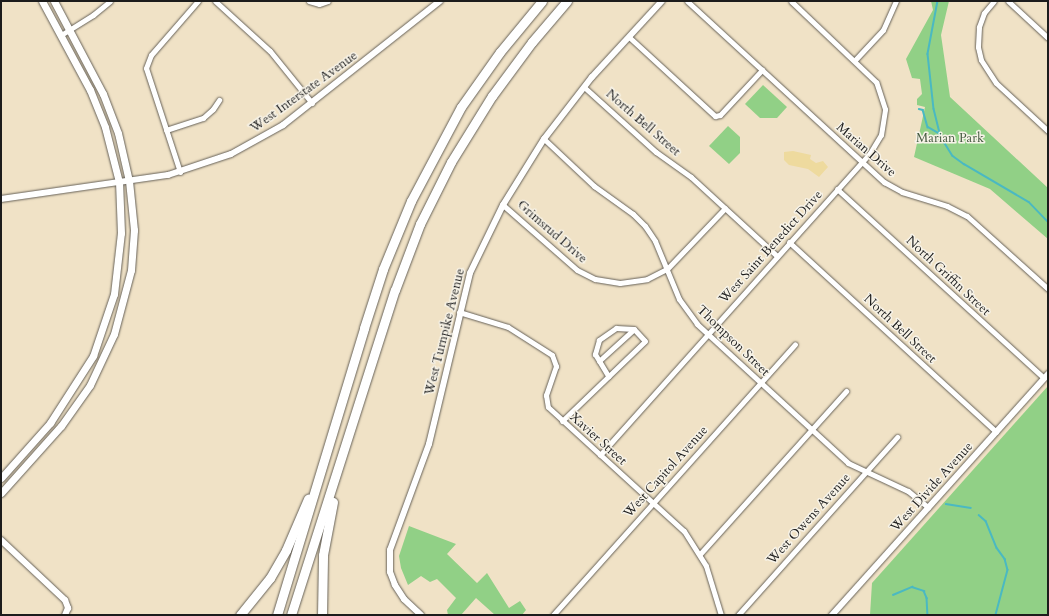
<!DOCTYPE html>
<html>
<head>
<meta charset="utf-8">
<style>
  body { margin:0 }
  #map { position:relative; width:1049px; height:616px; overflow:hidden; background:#f0e2c6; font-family:Cardo,serif }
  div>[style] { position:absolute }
  .green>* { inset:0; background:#91d086 }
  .sand>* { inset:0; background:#eeda9e }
  .stream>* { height:1.5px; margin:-0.75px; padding:0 0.75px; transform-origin:0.75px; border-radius:0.75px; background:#4ab9c2 }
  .roads { filter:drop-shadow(0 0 1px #666158) drop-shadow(0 0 1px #666158) }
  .minor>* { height:5px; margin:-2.5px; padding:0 2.5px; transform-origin:2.5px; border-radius:2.5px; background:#fff }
  .tertiary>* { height:6px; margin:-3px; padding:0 3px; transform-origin:3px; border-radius:3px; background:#fff }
  .secondary>* { height:7px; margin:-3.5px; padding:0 3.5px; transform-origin:3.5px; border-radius:3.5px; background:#fff }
  .motorway>* { height:9px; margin:-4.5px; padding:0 4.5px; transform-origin:4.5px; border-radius:4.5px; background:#fff }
  span { translate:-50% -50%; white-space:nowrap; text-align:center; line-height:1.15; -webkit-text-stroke:3px #f7f3e8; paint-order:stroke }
  .street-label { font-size:13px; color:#1c1c1c }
  .park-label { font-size:13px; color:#455b41 }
  .frame { position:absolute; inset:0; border:2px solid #1c1c1c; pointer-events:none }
</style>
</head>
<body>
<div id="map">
  <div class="green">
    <div style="clip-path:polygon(931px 1px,949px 1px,941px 35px,950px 97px,1048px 188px,1048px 239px,990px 189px,914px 157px,925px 107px,917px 105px,917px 99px,922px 94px,920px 79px,912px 78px,906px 59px,933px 10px)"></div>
    <div style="clip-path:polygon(763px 85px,787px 107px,777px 118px,760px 118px,745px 104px)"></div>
    <div style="clip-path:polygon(728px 126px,740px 137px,740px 153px,729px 164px,709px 146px)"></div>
    <div style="clip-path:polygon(1048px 386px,1048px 615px,870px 615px,872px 583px)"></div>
    <div style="clip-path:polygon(409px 526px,456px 544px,447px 554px,477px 583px,487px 573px,509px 608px,520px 601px,526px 610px,522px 615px,495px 615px,476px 598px,461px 615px,448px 615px,447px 610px,456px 598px,437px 579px,430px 582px,421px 576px,408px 585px,401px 568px,399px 556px)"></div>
  </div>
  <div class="sand">
    <div style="clip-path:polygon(793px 151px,811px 155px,810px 159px,816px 163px,823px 161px,828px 167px,819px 177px,808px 169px,789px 165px,784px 160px,784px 152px)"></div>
  </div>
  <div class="stream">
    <div style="left:938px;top:1px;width:54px;rotate:100.7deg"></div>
    <div style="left:928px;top:54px;width:55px;rotate:83.8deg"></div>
    <div style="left:934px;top:109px;width:29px;rotate:76deg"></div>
    <div style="left:941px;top:137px;width:22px;rotate:58deg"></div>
    <div style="left:953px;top:156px;width:14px;rotate:36deg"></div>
    <div style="left:964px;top:164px;width:75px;rotate:30.3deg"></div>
    <div style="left:1029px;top:202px;width:28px;rotate:46deg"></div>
    <div style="left:919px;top:109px;width:4px;rotate:14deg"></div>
    <div style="left:923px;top:110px;width:18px;rotate:74deg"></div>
    <div style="left:928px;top:127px;width:14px;rotate:30deg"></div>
    <div style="left:946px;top:504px;width:25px;rotate:9deg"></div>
    <div style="left:979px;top:515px;width:9px;rotate:41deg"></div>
    <div style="left:986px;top:521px;width:29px;rotate:68deg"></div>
    <div style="left:997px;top:548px;width:14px;rotate:54deg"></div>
    <div style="left:1005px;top:559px;width:11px;rotate:75deg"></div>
    <div style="left:1008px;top:570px;width:47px;rotate:104.9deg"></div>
    <div style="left:893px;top:595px;width:21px;rotate:-23deg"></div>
    <div style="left:912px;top:587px;width:13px;rotate:18deg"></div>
    <div style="left:924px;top:591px;width:8px;rotate:67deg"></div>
    <div style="left:927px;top:598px;width:17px;rotate:87deg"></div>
  </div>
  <div class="roads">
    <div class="minor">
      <div style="left:215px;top:1px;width:74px;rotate:42.3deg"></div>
      <div style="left:270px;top:51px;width:67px;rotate:51.1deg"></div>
      <div style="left:309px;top:1px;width:10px;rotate:17deg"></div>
      <div style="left:319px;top:4px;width:9px;rotate:-18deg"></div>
      <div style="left:687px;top:1px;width:268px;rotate:42.6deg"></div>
      <div style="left:884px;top:182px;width:21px;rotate:29deg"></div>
      <div style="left:902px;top:192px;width:47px;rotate:17.3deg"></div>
      <div style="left:947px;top:206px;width:22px;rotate:27deg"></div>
      <div style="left:967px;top:216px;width:109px;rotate:42deg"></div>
      <div style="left:994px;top:1px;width:16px;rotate:130deg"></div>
      <div style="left:984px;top:13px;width:15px;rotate:110deg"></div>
      <div style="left:979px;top:27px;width:20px;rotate:93deg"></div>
      <div style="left:978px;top:47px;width:13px;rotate:77deg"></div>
      <div style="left:981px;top:60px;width:27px;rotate:57deg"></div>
      <div style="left:996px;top:83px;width:71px;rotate:42.7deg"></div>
      <div style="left:1008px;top:1px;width:54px;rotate:42.8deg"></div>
      <div style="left:61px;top:35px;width:38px;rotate:-32deg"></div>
      <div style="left:93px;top:15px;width:22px;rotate:-39deg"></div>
      <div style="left:629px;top:37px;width:117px;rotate:42.6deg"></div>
      <div style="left:715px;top:116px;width:5px;rotate:-11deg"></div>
      <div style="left:720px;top:115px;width:62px;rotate:-47deg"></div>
      <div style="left:855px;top:60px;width:41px;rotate:-47deg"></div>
      <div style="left:883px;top:30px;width:32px;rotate:-66deg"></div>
      <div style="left:584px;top:87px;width:97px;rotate:42.1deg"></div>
      <div style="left:656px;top:152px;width:43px;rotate:35.5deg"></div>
      <div style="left:691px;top:177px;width:117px;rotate:42.6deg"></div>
      <div style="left:166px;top:130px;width:39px;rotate:-18deg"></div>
      <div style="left:203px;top:118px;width:13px;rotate:-42deg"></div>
      <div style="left:213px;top:109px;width:11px;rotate:-56deg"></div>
      <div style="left:544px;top:139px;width:69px;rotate:43.2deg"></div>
      <div style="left:594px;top:186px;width:48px;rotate:35.7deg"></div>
      <div style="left:633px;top:214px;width:17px;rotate:45deg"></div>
      <div style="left:645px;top:226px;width:18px;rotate:56deg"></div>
      <div style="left:655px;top:241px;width:63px;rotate:67.5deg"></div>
      <div style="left:679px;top:299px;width:31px;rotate:54deg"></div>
      <div style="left:697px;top:324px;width:205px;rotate:42.6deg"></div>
      <div style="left:848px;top:463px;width:66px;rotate:25deg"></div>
      <div style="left:908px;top:491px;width:26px;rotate:39deg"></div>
      <div style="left:180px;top:172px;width:109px;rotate:-108.1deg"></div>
      <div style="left:146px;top:68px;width:14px;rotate:-69deg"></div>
      <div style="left:151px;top:55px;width:72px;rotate:-49deg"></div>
      <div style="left:837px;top:189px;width:280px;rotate:42.4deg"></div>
      <div style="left:503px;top:205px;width:98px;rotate:41.3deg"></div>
      <div style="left:577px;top:270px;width:20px;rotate:27deg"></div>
      <div style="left:595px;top:279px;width:25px;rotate:9deg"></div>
      <div style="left:620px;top:283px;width:27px;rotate:-8deg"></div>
      <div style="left:647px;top:279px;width:22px;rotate:-27deg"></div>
      <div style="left:667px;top:269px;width:84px;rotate:-46.4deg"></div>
      <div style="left:789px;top:242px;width:281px;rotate:42.5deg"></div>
      <div style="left:459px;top:312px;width:51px;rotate:17deg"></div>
      <div style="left:508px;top:327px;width:52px;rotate:32.5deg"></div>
      <div style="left:552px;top:355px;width:12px;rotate:70deg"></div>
      <div style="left:556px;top:366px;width:31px;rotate:109deg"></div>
      <div style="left:546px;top:395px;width:12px;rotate:81deg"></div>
      <div style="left:548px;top:407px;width:184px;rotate:42.4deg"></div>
      <div style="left:684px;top:531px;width:41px;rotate:57.8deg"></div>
      <div style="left:706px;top:566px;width:51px;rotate:73deg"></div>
      <div style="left:599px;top:361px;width:47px;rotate:-42.4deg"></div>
      <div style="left:562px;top:421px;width:115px;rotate:-43.9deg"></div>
      <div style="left:645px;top:341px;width:16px;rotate:-133deg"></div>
      <div style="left:634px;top:329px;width:18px;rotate:-177deg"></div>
      <div style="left:616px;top:328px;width:21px;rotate:145deg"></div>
      <div style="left:599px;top:340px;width:15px;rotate:106deg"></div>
      <div style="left:595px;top:354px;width:26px;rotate:59deg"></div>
      <div style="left:600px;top:455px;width:405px;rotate:-48.2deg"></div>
      <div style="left:870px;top:153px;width:21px;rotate:-59deg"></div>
      <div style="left:881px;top:135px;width:26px;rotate:-81deg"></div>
      <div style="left:885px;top:109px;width:28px;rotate:-108deg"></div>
      <div style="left:876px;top:82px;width:117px;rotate:-136.4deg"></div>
      <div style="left:700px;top:554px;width:219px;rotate:-48.1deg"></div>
      <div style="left:553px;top:615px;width:363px;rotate:-48.2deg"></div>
      <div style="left:738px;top:615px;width:239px;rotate:-48.2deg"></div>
    </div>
    <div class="tertiary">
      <div style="left:1px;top:199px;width:169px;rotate:-8.2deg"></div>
      <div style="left:168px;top:175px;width:66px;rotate:-18.4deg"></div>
      <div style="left:231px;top:154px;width:60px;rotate:-29.1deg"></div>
      <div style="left:283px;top:125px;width:200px;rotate:-38.3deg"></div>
      <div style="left:1px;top:540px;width:88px;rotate:43.2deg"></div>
      <div style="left:65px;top:600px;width:9px;rotate:69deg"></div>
      <div style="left:68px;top:608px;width:8px;rotate:113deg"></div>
      <div style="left:421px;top:615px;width:23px;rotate:-137deg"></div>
      <div style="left:404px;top:599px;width:17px;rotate:-123deg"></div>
      <div style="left:395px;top:585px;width:14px;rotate:-111deg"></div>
      <div style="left:390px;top:572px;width:22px;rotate:-90deg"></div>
      <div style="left:390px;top:550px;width:113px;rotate:-69.8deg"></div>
      <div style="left:429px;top:444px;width:176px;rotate:-76.5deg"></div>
      <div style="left:470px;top:273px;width:76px;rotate:-64.1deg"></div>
      <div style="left:503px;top:205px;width:78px;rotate:-58.2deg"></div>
      <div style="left:544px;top:139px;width:78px;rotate:-52.3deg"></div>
      <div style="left:592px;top:77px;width:103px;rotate:-47.4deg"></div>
      <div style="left:832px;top:615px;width:324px;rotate:-48.1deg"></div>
    </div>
    <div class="secondary">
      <div style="left:1px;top:478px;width:74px;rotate:-48.3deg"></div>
      <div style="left:50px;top:423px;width:80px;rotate:-57.3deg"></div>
      <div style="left:93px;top:356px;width:65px;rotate:-71.3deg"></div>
      <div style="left:114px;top:294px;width:61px;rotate:-83.5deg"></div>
      <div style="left:121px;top:233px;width:51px;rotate:-92.2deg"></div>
      <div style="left:119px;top:182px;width:57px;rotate:-104.3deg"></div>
      <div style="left:105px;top:127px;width:40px;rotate:-112deg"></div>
      <div style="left:90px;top:90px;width:101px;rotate:-118.3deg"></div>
      <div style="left:1px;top:493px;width:90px;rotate:-48.2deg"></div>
      <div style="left:61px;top:426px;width:50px;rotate:-54.7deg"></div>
      <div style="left:90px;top:385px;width:56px;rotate:-64.8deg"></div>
      <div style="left:114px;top:334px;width:66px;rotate:-75.1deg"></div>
      <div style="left:131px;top:270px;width:40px;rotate:-85.7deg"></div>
      <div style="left:134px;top:230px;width:49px;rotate:-95.8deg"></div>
      <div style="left:129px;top:181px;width:49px;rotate:-102.9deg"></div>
      <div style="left:118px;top:133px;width:42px;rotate:-111deg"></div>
      <div style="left:103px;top:94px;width:105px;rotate:-117.8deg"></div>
    </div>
    <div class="motorway">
      <div style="left:240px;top:615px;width:48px;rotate:-51deg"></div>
      <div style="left:270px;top:578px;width:32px;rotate:-60deg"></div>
      <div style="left:286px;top:550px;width:56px;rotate:-66.7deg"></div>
      <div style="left:277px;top:615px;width:300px;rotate:-73.1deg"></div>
      <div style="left:364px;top:328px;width:62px;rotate:-72.1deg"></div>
      <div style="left:383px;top:269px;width:74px;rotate:-67.6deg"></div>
      <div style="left:411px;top:201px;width:106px;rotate:-62deg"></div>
      <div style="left:461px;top:107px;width:67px;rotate:-54.7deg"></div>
      <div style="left:500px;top:52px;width:66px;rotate:-50.5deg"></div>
      <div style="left:291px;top:615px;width:341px;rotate:-72.3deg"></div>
      <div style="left:395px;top:290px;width:71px;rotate:-69.3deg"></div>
      <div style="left:420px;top:224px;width:69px;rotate:-63.4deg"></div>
      <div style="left:451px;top:162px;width:78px;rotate:-58.2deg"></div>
      <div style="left:492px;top:96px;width:67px;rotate:-53.5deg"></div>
      <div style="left:532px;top:42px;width:54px;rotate:-49.5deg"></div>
      <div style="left:322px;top:615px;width:60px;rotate:-89deg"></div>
      <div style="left:323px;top:555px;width:54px;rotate:-79.3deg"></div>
    </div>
  </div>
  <div class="street-label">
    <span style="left:304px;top:92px;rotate:-36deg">West Interstate Avenue</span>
    <span style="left:643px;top:123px;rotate:41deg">North Bell Street</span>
    <span style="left:866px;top:150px;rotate:41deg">Marian Drive</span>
    <span style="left:552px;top:232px;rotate:41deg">Grimsrud Drive</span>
    <span style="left:771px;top:247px;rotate:-48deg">West Saint Benedict Drive</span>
    <span style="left:948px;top:276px;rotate:43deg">North Griffin Street</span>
    <span style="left:900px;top:329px;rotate:43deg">North Bell Street</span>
    <span style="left:445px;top:332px;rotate:-76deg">West Turnpike Avenue</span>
    <span style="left:733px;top:341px;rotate:44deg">Thompson Street</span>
    <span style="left:598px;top:439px;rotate:42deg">Xavier Street</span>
    <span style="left:666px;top:472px;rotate:-48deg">West Capitol Avenue</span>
    <span style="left:932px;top:487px;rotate:-48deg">West Divide Avenue</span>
    <span style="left:809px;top:519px;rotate:-48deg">West Owens Avenue</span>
  </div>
  <div class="park-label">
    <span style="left:950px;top:138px">Marian Park</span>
  </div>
  <div class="frame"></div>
</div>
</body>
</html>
